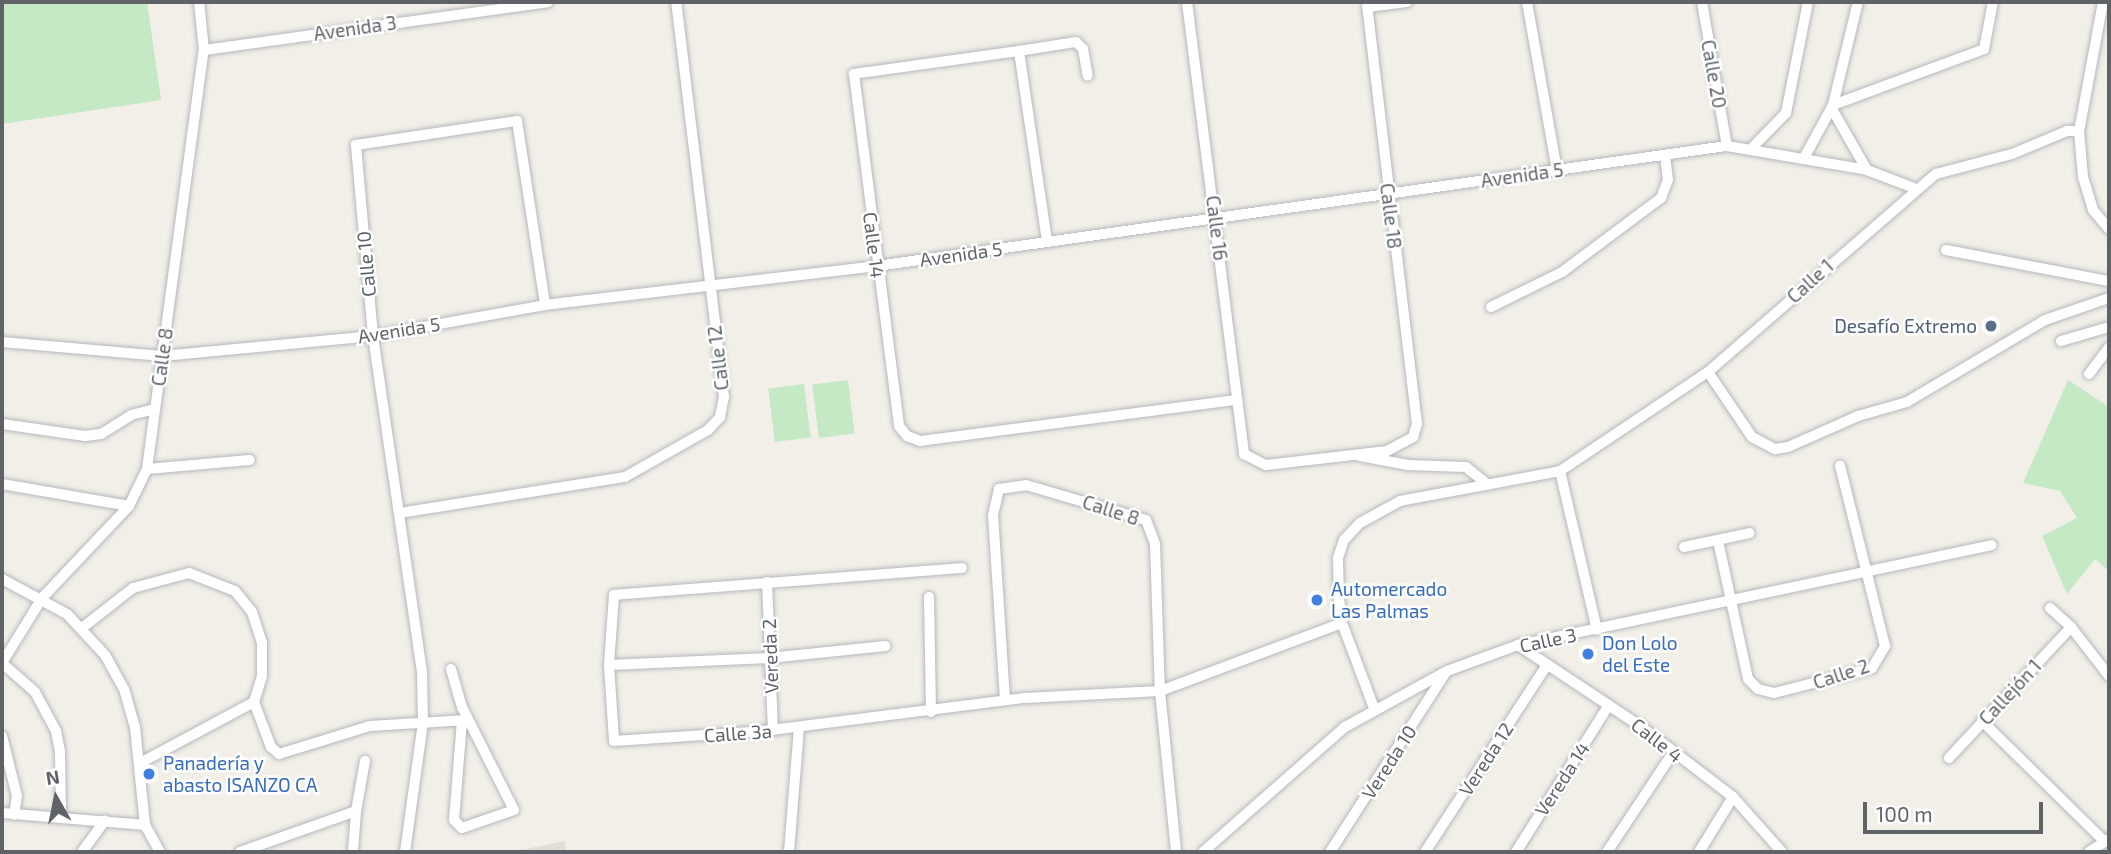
<!DOCTYPE html>
<html>
<head>
<meta charset="utf-8">
<style>
  body { margin:0 }
  #map { position:relative; width:2111px; height:854px; overflow:hidden; background:#f1efe8; font-family:"Exo 2",sans-serif }
  div>[style] { position:absolute }
  .education>* { inset:0; background:#e1ded6 }
  .green>* { inset:0; background:#c5e8c5; transform-origin:0 0 }
  .roads { filter:drop-shadow(0 0 2px #b5b8bc) drop-shadow(0 0 2px #b5b8bc) }
  .minor>* { height:10px; margin:-5px; padding:0 5px; transform-origin:5px; border-radius:5px; background:#fff }
  .dots>* { width:19px; height:19px; translate:-50% -50%; box-sizing:border-box; border:4px solid #fff; border-radius:50% }
  span { translate:-50% -50%; white-space:nowrap; text-align:center; line-height:1.15; -webkit-text-stroke:5px #fff; paint-order:stroke }
  .street-label { font-size:19px; color:#5f6368 }
  .service-label { font-size:19px; color:#4e5e75 }
  .right { translate:-100% -50%; text-align:right }
  .shop-label { font-size:19px; color:#366cbe }
  .left { translate:0 -50%; text-align:left }
  .frame { position:absolute; inset:0; border:4px solid #5f6368; pointer-events:none }
  .north { position:absolute; left:21px; top:763px; width:70px; height:70px; -webkit-text-stroke:5px #fff; paint-order:stroke; rotate:351deg; font-size:19px; font-weight:700; line-height:28px; text-align:center; color:#5f6368 }
  .north::after { content:''; display:block; margin:auto; width:24px; height:32px; background:#5f6368; clip-path:polygon(50% 0,100% 100%,50% 72%,0 100%) }
  .scale { position:absolute; left:1863px; top:802px; width:180px; height:32px; box-sizing:border-box; border:4px solid #5f6368; border-top:0; padding-left:9px; font-size:21px; line-height:24px; white-space:nowrap; color:#5f6368; -webkit-text-stroke:5px #fff; paint-order:stroke }
</style>
</head>
<body>
<div id="map">
  <div class="education">
    <div style="clip-path:polygon(565px 841px,566px 852px,500px 852px,526px 849px)"></div>
  </div>
  <div class="green">
    <div style="clip-path:polygon(2px 2px,147px 2px,161px 100px,2px 124px)"></div>
    <div style="left:848px;top:380px;width:54px;height:36px;rotate:83deg"></div>
    <div style="clip-path:polygon(2068px 380px,2109px 407px,2109px 571px,2095px 559px,2067px 594px,2042px 536px,2077px 518px,2060px 491px,2023px 483px)"></div>
    <div style="left:804px;top:384px;width:54px;height:36px;rotate:83deg"></div>
  </div>
  <div class="roads">
    <div class="minor">
      <div style="left:1187px;top:2px;width:456px;rotate:82.8deg"></div>
      <div style="left:1244px;top:454px;width:25px;rotate:27deg"></div>
      <div style="left:1266px;top:465px;width:122px;rotate:-6.6deg"></div>
      <div style="left:1387px;top:451px;width:30px;rotate:-28deg"></div>
      <div style="left:1413px;top:437px;width:14px;rotate:-73deg"></div>
      <div style="left:1417px;top:424px;width:420px;rotate:-96.8deg"></div>
      <div style="left:1367px;top:7px;width:40px;rotate:-7.1deg"></div>
      <div style="left:1527px;top:2px;width:171px;rotate:79.9deg"></div>
      <div style="left:1702px;top:2px;width:146px;rotate:80.2deg"></div>
      <div style="left:2103px;top:2px;width:131px;rotate:100.5deg"></div>
      <div style="left:2079px;top:131px;width:46px;rotate:85deg"></div>
      <div style="left:2083px;top:177px;width:34px;rotate:73deg"></div>
      <div style="left:2093px;top:210px;width:25px;rotate:50deg"></div>
      <div style="left:204px;top:50px;width:347px;rotate:-7.9deg"></div>
      <div style="left:1019px;top:51px;width:58px;rotate:-9deg"></div>
      <div style="left:1076px;top:42px;width:10px;rotate:45deg"></div>
      <div style="left:1083px;top:49px;width:27px;rotate:80deg"></div>
      <div style="left:1833px;top:105px;width:161px;rotate:-20.3deg"></div>
      <div style="left:1984px;top:49px;width:48px;rotate:-79.2deg"></div>
      <div style="left:1832px;top:109px;width:70px;rotate:60.2deg"></div>
      <div style="left:1750px;top:150px;width:52px;rotate:-45.8deg"></div>
      <div style="left:1786px;top:113px;width:113px;rotate:-78.8deg"></div>
      <div style="left:1804px;top:158px;width:60px;rotate:-61.3deg"></div>
      <div style="left:1833px;top:105px;width:106px;rotate:-76.4deg"></div>
      <div style="left:1047px;top:241px;width:192px;rotate:-98.4deg"></div>
      <div style="left:1019px;top:51px;width:167px;rotate:172.1deg"></div>
      <div style="left:854px;top:74px;width:355px;rotate:82.7deg"></div>
      <div style="left:899px;top:426px;width:13px;rotate:51deg"></div>
      <div style="left:907px;top:436px;width:14px;rotate:21deg"></div>
      <div style="left:920px;top:441px;width:320px;rotate:-7.4deg"></div>
      <div style="left:1946px;top:250px;width:166px;rotate:10.8deg"></div>
      <div style="left:1491px;top:307px;width:79px;rotate:-26.2deg"></div>
      <div style="left:1562px;top:272px;width:124px;rotate:-36.8deg"></div>
      <div style="left:1661px;top:198px;width:19px;rotate:-69deg"></div>
      <div style="left:1668px;top:180px;width:25px;rotate:-97deg"></div>
      <div style="left:2061px;top:341px;width:50px;rotate:-16.3deg"></div>
      <div style="left:2px;top:342px;width:161px;rotate:5deg"></div>
      <div style="left:162px;top:356px;width:212px;rotate:-5.4deg"></div>
      <div style="left:373px;top:336px;width:175px;rotate:-10.2deg"></div>
      <div style="left:545px;top:305px;width:334px;rotate:-6.7deg"></div>
      <div style="left:877px;top:266px;width:858px;rotate:-8.04deg"></div>
      <div style="left:1727px;top:146px;width:142px;rotate:9.7deg"></div>
      <div style="left:1867px;top:170px;width:50px;rotate:21deg"></div>
      <div style="left:1708px;top:372px;width:78px;rotate:55.9deg"></div>
      <div style="left:1752px;top:437px;width:26px;rotate:28deg"></div>
      <div style="left:1775px;top:449px;width:13px;rotate:-9deg"></div>
      <div style="left:1788px;top:447px;width:77px;rotate:-23.9deg"></div>
      <div style="left:1858px;top:416px;width:51px;rotate:-15.9deg"></div>
      <div style="left:1907px;top:402px;width:161px;rotate:-30.7deg"></div>
      <div style="left:2045px;top:320px;width:68px;rotate:-19deg"></div>
      <div style="left:2089px;top:374px;width:34px;rotate:-53deg"></div>
      <div style="left:2px;top:424px;width:84px;rotate:8.2deg"></div>
      <div style="left:85px;top:436px;width:16px;rotate:-7deg"></div>
      <div style="left:101px;top:434px;width:36px;rotate:-32deg"></div>
      <div style="left:131px;top:415px;width:25px;rotate:-14deg"></div>
      <div style="left:1360px;top:456px;width:49px;rotate:10.6deg"></div>
      <div style="left:1408px;top:465px;width:58px;rotate:2deg"></div>
      <div style="left:1466px;top:467px;width:28px;rotate:39deg"></div>
      <div style="left:147px;top:469px;width:103px;rotate:-5deg"></div>
      <div style="left:1560px;top:471px;width:163px;rotate:76.9deg"></div>
      <div style="left:2px;top:484px;width:129px;rotate:9.8deg"></div>
      <div style="left:400px;top:513px;width:228px;rotate:-9.1deg"></div>
      <div style="left:625px;top:477px;width:95px;rotate:-29.5deg"></div>
      <div style="left:708px;top:430px;width:18px;rotate:-47deg"></div>
      <div style="left:720px;top:417px;width:20px;rotate:-79deg"></div>
      <div style="left:724px;top:397px;width:398px;rotate:-96.9deg"></div>
      <div style="left:1718px;top:541px;width:141px;rotate:77.7deg"></div>
      <div style="left:1748px;top:679px;width:14px;rotate:45deg"></div>
      <div style="left:1758px;top:689px;width:16px;rotate:14deg"></div>
      <div style="left:1774px;top:693px;width:101px;rotate:-14.3deg"></div>
      <div style="left:1872px;top:668px;width:26px;rotate:-59deg"></div>
      <div style="left:1885px;top:646px;width:186px;rotate:-104deg"></div>
      <div style="left:1684px;top:547px;width:67px;rotate:-12deg"></div>
      <div style="left:962px;top:568px;width:349px;rotate:175.6deg"></div>
      <div style="left:614px;top:595px;width:70px;rotate:94.1deg"></div>
      <div style="left:609px;top:665px;width:76px;rotate:86.2deg"></div>
      <div style="left:614px;top:741px;width:149px;rotate:-3.8deg"></div>
      <div style="left:763px;top:731px;width:264px;rotate:-7.2deg"></div>
      <div style="left:1025px;top:698px;width:135px;rotate:-3deg"></div>
      <div style="left:1160px;top:691px;width:194px;rotate:-20.5deg"></div>
      <div style="left:2px;top:579px;width:74px;rotate:28.3deg"></div>
      <div style="left:67px;top:614px;width:56px;rotate:47.2deg"></div>
      <div style="left:105px;top:655px;width:39px;rotate:61deg"></div>
      <div style="left:124px;top:689px;width:40px;rotate:74deg"></div>
      <div style="left:135px;top:727px;width:99px;rotate:84.2deg"></div>
      <div style="left:145px;top:825px;width:31px;rotate:61deg"></div>
      <div style="left:767px;top:582px;width:148px;rotate:87.7deg"></div>
      <div style="left:929px;top:597px;width:115px;rotate:89deg"></div>
      <div style="left:2050px;top:608px;width:28px;rotate:42deg"></div>
      <div style="left:2071px;top:627px;width:62px;rotate:52.2deg"></div>
      <div style="left:82px;top:628px;width:65px;rotate:-38.1deg"></div>
      <div style="left:133px;top:588px;width:58px;rotate:-15deg"></div>
      <div style="left:189px;top:573px;width:49px;rotate:21.4deg"></div>
      <div style="left:235px;top:591px;width:27px;rotate:51deg"></div>
      <div style="left:252px;top:612px;width:32px;rotate:72deg"></div>
      <div style="left:262px;top:642px;width:34px;rotate:90deg"></div>
      <div style="left:262px;top:676px;width:27px;rotate:107deg"></div>
      <div style="left:254px;top:702px;width:129px;rotate:151.8deg"></div>
      <div style="left:1518px;top:645px;width:150px;rotate:33.6deg"></div>
      <div style="left:1643px;top:728px;width:113px;rotate:37.5deg"></div>
      <div style="left:1733px;top:797px;width:74px;rotate:48.3deg"></div>
      <div style="left:2px;top:663px;width:76px;rotate:-58.4deg"></div>
      <div style="left:42px;top:598px;width:127px;rotate:-46.6deg"></div>
      <div style="left:129px;top:506px;width:41px;rotate:-64.1deg"></div>
      <div style="left:147px;top:469px;width:423px;rotate:-82.3deg"></div>
      <div style="left:204px;top:50px;width:48px;rotate:-95.9deg"></div>
      <div style="left:2px;top:663px;width:44px;rotate:41.3deg"></div>
      <div style="left:35px;top:692px;width:44px;rotate:61.7deg"></div>
      <div style="left:56px;top:731px;width:21px;rotate:79deg"></div>
      <div style="left:60px;top:752px;width:66px;rotate:89.1deg"></div>
      <div style="left:609px;top:665px;width:160px;rotate:-2.5deg"></div>
      <div style="left:769px;top:658px;width:117px;rotate:-5.9deg"></div>
      <div style="left:451px;top:669px;width:40px;rotate:74deg"></div>
      <div style="left:462px;top:707px;width:115px;rotate:63.2deg"></div>
      <div style="left:514px;top:810px;width:55px;rotate:160.9deg"></div>
      <div style="left:462px;top:828px;width:11px;rotate:-135deg"></div>
      <div style="left:454px;top:820px;width:99px;rotate:-85.4deg"></div>
      <div style="left:1005px;top:700px;width:185px;rotate:-93.7deg"></div>
      <div style="left:993px;top:515px;width:27px;rotate:-77deg"></div>
      <div style="left:999px;top:489px;width:27px;rotate:-8deg"></div>
      <div style="left:1026px;top:485px;width:125px;rotate:16.3deg"></div>
      <div style="left:1146px;top:520px;width:26px;rotate:69deg"></div>
      <div style="left:1155px;top:544px;width:147px;rotate:88.1deg"></div>
      <div style="left:1160px;top:691px;width:162px;rotate:84.3deg"></div>
      <div style="left:254px;top:702px;width:48px;rotate:69.3deg"></div>
      <div style="left:271px;top:747px;width:11px;rotate:41deg"></div>
      <div style="left:279px;top:754px;width:95px;rotate:-17.1deg"></div>
      <div style="left:370px;top:726px;width:97px;rotate:-3.5deg"></div>
      <div style="left:1374px;top:708px;width:91px;rotate:-110.6deg"></div>
      <div style="left:1342px;top:623px;width:23px;rotate:-97deg"></div>
      <div style="left:1339px;top:600px;width:42px;rotate:-91.4deg"></div>
      <div style="left:1338px;top:558px;width:19px;rotate:-72deg"></div>
      <div style="left:1344px;top:540px;width:23px;rotate:-47deg"></div>
      <div style="left:1360px;top:523px;width:46px;rotate:-28.8deg"></div>
      <div style="left:1400px;top:501px;width:163px;rotate:-10.6deg"></div>
      <div style="left:1560px;top:471px;width:178px;rotate:-33.8deg"></div>
      <div style="left:1708px;top:372px;width:302px;rotate:-41deg"></div>
      <div style="left:1936px;top:174px;width:79px;rotate:-14.7deg"></div>
      <div style="left:2012px;top:154px;width:60px;rotate:-22.7deg"></div>
      <div style="left:2067px;top:131px;width:12px"></div>
      <div style="left:1982px;top:721px;width:173px;rotate:44.5deg"></div>
      <div style="left:2px;top:736px;width:62px;rotate:76deg"></div>
      <div style="left:17px;top:796px;width:19px;rotate:99deg"></div>
      <div style="left:1949px;top:758px;width:179px;rotate:-47deg"></div>
      <div style="left:356px;top:811px;width:51px;rotate:-79.8deg"></div>
      <div style="left:2px;top:813px;width:144px;rotate:4.8deg"></div>
      <div style="left:82px;top:852px;width:39px;rotate:-54deg"></div>
      <div style="left:240px;top:852px;width:123px;rotate:-19.5deg"></div>
      <div style="left:356px;top:811px;width:41px;rotate:94.2deg"></div>
      <div style="left:405px;top:852px;width:130px;rotate:-82.1deg"></div>
      <div style="left:423px;top:723px;width:51px;rotate:-91.1deg"></div>
      <div style="left:422px;top:672px;width:340px;rotate:-98.3deg"></div>
      <div style="left:373px;top:336px;width:192px;rotate:-95.1deg"></div>
      <div style="left:356px;top:145px;width:163px;rotate:-8.5deg"></div>
      <div style="left:517px;top:121px;width:186px;rotate:81.3deg"></div>
      <div style="left:789px;top:852px;width:124px;rotate:-85.4deg"></div>
      <div style="left:1203px;top:852px;width:189px;rotate:-41.4deg"></div>
      <div style="left:1345px;top:727px;width:116px;rotate:-28.8deg"></div>
      <div style="left:1447px;top:671px;width:76px;rotate:-20.1deg"></div>
      <div style="left:1518px;top:645px;width:484px;rotate:-11.9deg"></div>
      <div style="left:1330px;top:852px;width:214px;rotate:-57.2deg"></div>
      <div style="left:1425px;top:852px;width:223px;rotate:-56.9deg"></div>
      <div style="left:1516px;top:852px;width:174px;rotate:-57.7deg"></div>
      <div style="left:1607px;top:852px;width:118px;rotate:-56.4deg"></div>
      <div style="left:1699px;top:852px;width:65px;rotate:-58.3deg"></div>
      <div style="left:2089px;top:852px;width:24px;rotate:-33deg"></div>
    </div>
  </div>
  <div class="dots">
    <div style="left:1991px;top:326px;background:#5c6f8a"></div>
    <div style="left:1317px;top:600px;background:#3f7fe0"></div>
    <div style="left:1588px;top:654px;background:#3f7fe0"></div>
    <div style="left:149px;top:774px;background:#3f7fe0"></div>
  </div>
  <div class="street-label">
    <span style="left:355px;top:28px;rotate:-8deg">Avenida 3</span>
    <span style="left:1714px;top:74px;rotate:80deg">Calle 20</span>
    <span style="left:1522px;top:175px;rotate:-8deg">Avenida 5</span>
    <span style="left:1391px;top:216px;rotate:83deg">Calle 18</span>
    <span style="left:1217px;top:228px;rotate:83deg">Calle 16</span>
    <span style="left:874px;top:245px;rotate:83deg">Calle 14</span>
    <span style="left:961px;top:254px;rotate:-8deg">Avenida 5</span>
    <span style="left:366px;top:264px;rotate:-95deg">Calle 10</span>
    <span style="left:1810px;top:281px;rotate:-42deg">Calle 1</span>
    <span style="left:399px;top:330px;rotate:-9deg">Avenida 5</span>
    <span style="left:162px;top:357px;rotate:-82deg">Calle 8</span>
    <span style="left:718px;top:358px;rotate:-97deg">Calle 12</span>
    <span style="left:1111px;top:510px;rotate:18deg">Calle 8</span>
    <span style="left:1548px;top:640px;rotate:-12deg">Calle 3</span>
    <span style="left:770px;top:656px;rotate:-92deg">Vereda 2</span>
    <span style="left:1841px;top:674px;rotate:-18deg">Calle 2</span>
    <span style="left:2010px;top:692px;rotate:-47deg">Callejón 1</span>
    <span style="left:738px;top:733px;rotate:-4deg">Calle 3a</span>
    <span style="left:1657px;top:740px;rotate:38deg">Calle 4</span>
    <span style="left:1486px;top:759px;rotate:-57deg">Vereda 12</span>
    <span style="left:1389px;top:762px;rotate:-57deg">Vereda 10</span>
    <span style="left:1562px;top:779px;rotate:-57deg">Vereda 14</span>
  </div>
  <div class="service-label">
    <span class="right" style="left:1977px;top:326px">Desafío Extremo</span>
  </div>
  <div class="shop-label">
    <span class="left" style="left:1331px;top:600px">Automercado<br>Las Palmas</span>
    <span class="left" style="left:1602px;top:654px">Don Lolo<br>del Este</span>
    <span class="left" style="left:163px;top:774px">Panadería y<br>abasto ISANZO CA</span>
  </div>
  <div class="frame"></div>
  <div class="north">N</div>
  <div class="scale">100 m</div>
</div>
</body>
</html>
